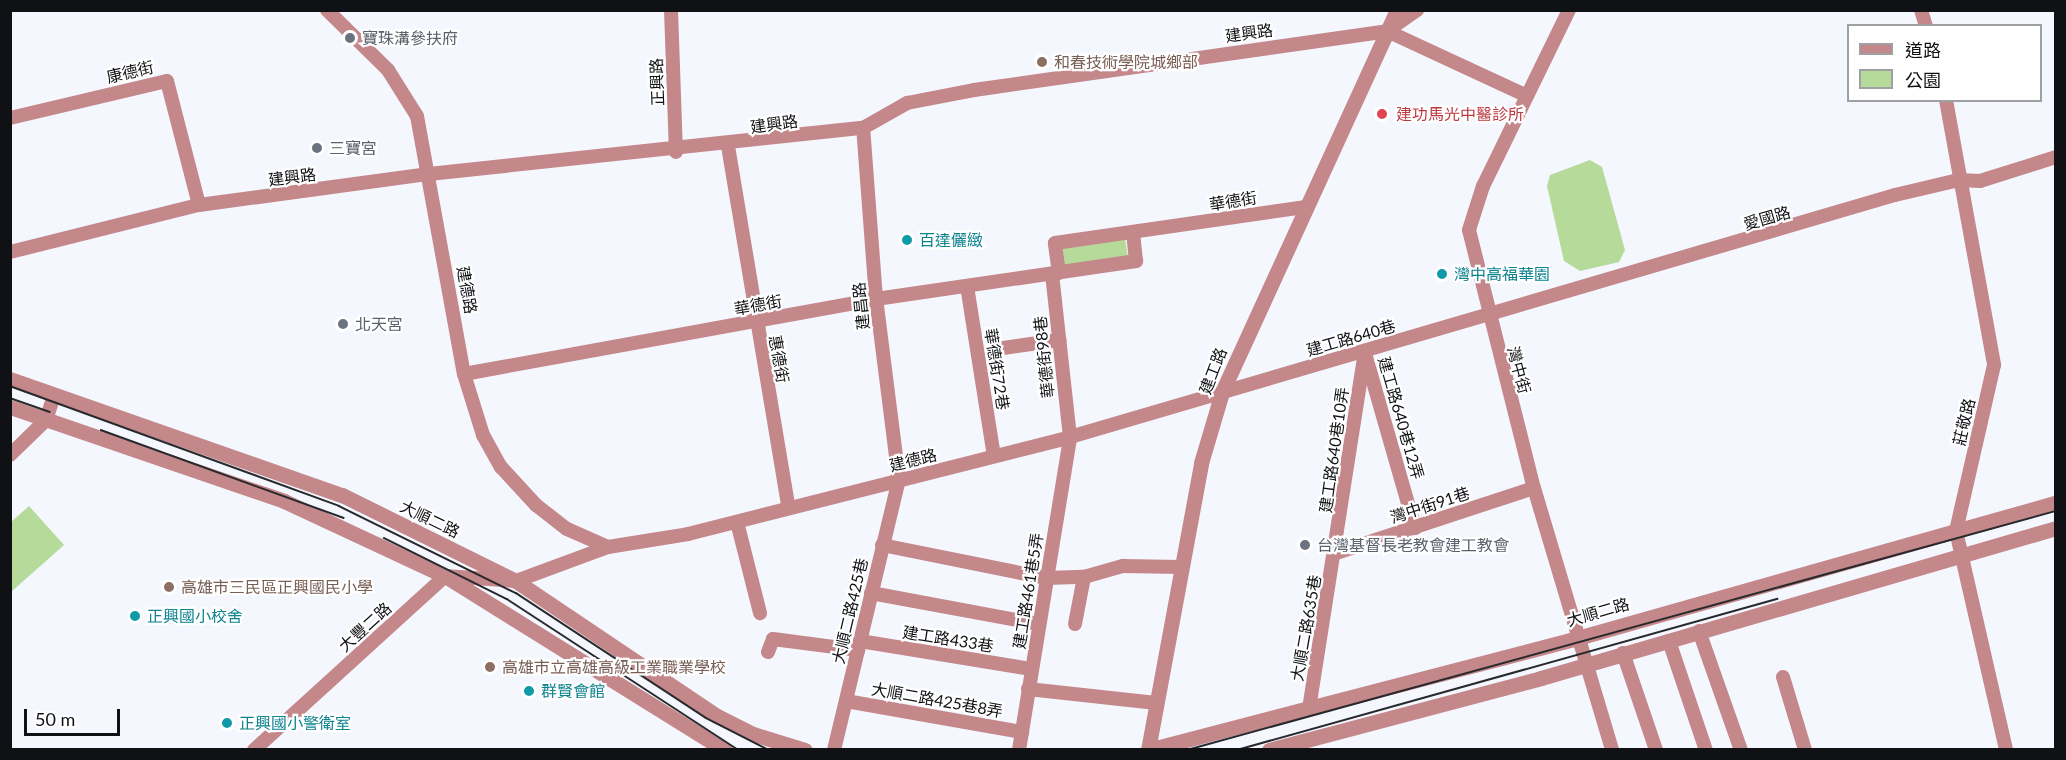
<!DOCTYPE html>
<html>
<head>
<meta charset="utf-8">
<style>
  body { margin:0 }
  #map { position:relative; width:2066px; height:760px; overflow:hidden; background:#f4f7fe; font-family:Lato,"Noto Sans TC",sans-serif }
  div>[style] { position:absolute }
  .green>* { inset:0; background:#b5da9a; transform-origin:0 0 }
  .minor>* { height:14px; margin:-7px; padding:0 7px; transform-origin:7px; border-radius:7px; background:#c4878a }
  .tertiary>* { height:15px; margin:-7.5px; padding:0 7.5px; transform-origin:7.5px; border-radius:7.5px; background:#c4878a }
  .tram>* { height:1.5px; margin:-0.75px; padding:0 0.75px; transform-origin:0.75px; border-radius:0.75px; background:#28292c }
  .dots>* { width:16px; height:16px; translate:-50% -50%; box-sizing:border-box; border:3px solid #fff; border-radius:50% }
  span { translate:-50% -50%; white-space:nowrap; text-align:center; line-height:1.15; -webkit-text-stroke:4.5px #fff; paint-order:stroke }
  .street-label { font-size:16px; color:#101114 }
  .worship-label { font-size:16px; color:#5b616d }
  .left { translate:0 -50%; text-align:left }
  .education-label { font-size:16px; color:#785e54 }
  .health-label { font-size:16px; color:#be3a42 }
  .culture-label { font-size:16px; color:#0d838f }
  .frame { position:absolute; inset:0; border:12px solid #101114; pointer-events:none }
  .legend { position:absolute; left:1847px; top:24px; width:195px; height:78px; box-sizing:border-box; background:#fff; border:2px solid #9fa0a1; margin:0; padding:8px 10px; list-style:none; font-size:18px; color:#101114 }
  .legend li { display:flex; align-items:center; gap:12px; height:30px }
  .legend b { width:30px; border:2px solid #9fa0a1 }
  .scale { position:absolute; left:24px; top:709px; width:96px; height:27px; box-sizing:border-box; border:3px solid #101114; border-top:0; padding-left:8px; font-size:18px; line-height:21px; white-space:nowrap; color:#101114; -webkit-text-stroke:4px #fff; paint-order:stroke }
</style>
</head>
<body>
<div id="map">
  <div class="green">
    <div style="clip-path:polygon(1590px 160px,1602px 167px,1625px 250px,1619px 262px,1580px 271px,1564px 261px,1547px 186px,1550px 175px)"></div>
    <div style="left:1125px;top:238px;width:20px;height:67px;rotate:81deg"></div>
    <div style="clip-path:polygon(29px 506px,64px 545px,11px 592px,11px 522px)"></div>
  </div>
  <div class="minor">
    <div style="left:327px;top:10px;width:86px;rotate:44.5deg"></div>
    <div style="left:388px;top:70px;width:54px;rotate:57.8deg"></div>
    <div style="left:417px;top:116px;width:262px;rotate:79.7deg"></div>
    <div style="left:464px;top:374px;width:64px;rotate:72.7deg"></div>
    <div style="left:483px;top:435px;width:37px;rotate:61deg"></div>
    <div style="left:501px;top:467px;width:52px;rotate:47.4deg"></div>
    <div style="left:536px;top:505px;width:39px;rotate:38deg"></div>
    <div style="left:567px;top:529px;width:45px;rotate:23.7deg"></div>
    <div style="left:608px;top:547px;width:81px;rotate:-9.2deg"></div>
    <div style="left:688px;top:534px;width:394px;rotate:-14.2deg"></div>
    <div style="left:1070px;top:437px;width:860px;rotate:-16.35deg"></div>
    <div style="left:1895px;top:195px;width:66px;rotate:-13.2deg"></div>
    <div style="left:1959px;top:180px;width:21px;rotate:3deg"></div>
    <div style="left:1980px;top:181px;width:80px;rotate:-17.5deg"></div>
    <div style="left:671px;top:10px;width:142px;rotate:88deg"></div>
    <div style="left:1569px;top:10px;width:196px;rotate:116deg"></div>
    <div style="left:1483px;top:186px;width:46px;rotate:107.7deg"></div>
    <div style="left:1469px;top:230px;width:266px;rotate:75.9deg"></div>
    <div style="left:1534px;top:488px;width:273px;rotate:73.4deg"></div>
    <div style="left:1921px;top:10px;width:17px;rotate:73deg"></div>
    <div style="left:1387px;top:31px;width:37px;rotate:-35deg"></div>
    <div style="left:1946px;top:100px;width:269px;rotate:79.7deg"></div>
    <div style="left:1994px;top:365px;width:170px;rotate:102.9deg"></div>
    <div style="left:1956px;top:531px;width:225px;rotate:77.1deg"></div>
    <div style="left:10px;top:118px;width:161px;rotate:-13.3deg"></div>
    <div style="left:167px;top:81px;width:128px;rotate:75.5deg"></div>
    <div style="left:728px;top:146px;width:365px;rotate:80.5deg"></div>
    <div style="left:10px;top:252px;width:195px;rotate:-14deg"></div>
    <div style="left:199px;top:205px;width:232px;rotate:-7.7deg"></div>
    <div style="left:429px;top:174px;width:436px;rotate:-6.1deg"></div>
    <div style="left:863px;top:128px;width:51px;rotate:-29.6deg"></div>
    <div style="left:907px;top:103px;width:68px;rotate:-11deg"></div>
    <div style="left:974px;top:90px;width:417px;rotate:-8.1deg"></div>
    <div style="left:1387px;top:31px;width:152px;rotate:24.9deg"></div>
    <div style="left:1059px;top:273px;width:30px;rotate:-98deg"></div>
    <div style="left:1055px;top:243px;width:252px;rotate:-8.2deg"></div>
    <div style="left:967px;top:286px;width:172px;rotate:81deg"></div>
    <div style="left:1003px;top:348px;width:57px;rotate:-8.1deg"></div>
    <div style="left:1366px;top:357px;width:178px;rotate:74deg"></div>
    <div style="left:464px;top:374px;width:419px;rotate:-10.3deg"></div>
    <div style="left:876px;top:299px;width:263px;rotate:-8.3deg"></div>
    <div style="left:1136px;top:261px;width:28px;rotate:-96deg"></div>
    <div style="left:10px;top:455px;width:50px;rotate:-44.2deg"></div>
    <div style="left:46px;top:420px;width:25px;rotate:-72deg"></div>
    <div style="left:737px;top:522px;width:94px;rotate:75.8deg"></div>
    <div style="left:882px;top:545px;width:167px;rotate:11.4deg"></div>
    <div style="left:1046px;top:578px;width:38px;rotate:-2deg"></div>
    <div style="left:1084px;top:577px;width:41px;rotate:-15.8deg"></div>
    <div style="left:1123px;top:566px;width:58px;rotate:1deg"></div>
    <div style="left:1336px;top:553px;width:208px;rotate:-18.2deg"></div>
    <div style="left:871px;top:593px;width:171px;rotate:10.5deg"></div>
    <div style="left:1075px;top:624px;width:48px;rotate:-79.2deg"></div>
    <div style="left:1699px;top:631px;width:126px;rotate:70.6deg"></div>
    <div style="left:860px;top:641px;width:173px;rotate:9.3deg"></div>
    <div style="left:1669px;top:641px;width:115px;rotate:71.3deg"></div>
    <div style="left:768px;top:652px;width:14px;rotate:-69deg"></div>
    <div style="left:773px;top:639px;width:86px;rotate:7.4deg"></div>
    <div style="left:1623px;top:653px;width:102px;rotate:71.2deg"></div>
    <div style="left:1783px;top:677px;width:76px;rotate:73.2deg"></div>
    <div style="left:1028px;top:689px;width:129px;rotate:6.2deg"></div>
    <div style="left:846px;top:701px;width:179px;rotate:10deg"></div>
    <div style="left:1309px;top:709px;width:361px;rotate:-81.1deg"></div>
    <div style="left:254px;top:750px;width:258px;rotate:-42.3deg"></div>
    <div style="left:445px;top:576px;width:71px;rotate:4deg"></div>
    <div style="left:516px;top:581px;width:98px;rotate:-20.3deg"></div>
    <div style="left:834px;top:750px;width:278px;rotate:-76.5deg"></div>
    <div style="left:899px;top:480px;width:182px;rotate:-97.2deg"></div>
    <div style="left:876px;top:299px;width:171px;rotate:-94.3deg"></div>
    <div style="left:1019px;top:750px;width:317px;rotate:-80.7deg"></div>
    <div style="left:1070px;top:437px;width:164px;rotate:-96.3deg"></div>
  </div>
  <div class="tertiary">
    <div style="left:10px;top:379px;width:352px;rotate:19.3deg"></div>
    <div style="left:342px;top:495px;width:194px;rotate:26.3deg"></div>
    <div style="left:516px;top:581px;width:242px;rotate:33.9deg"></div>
    <div style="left:717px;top:716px;width:40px;rotate:26.6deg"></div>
    <div style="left:753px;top:734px;width:54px;rotate:17.1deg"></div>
    <div style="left:10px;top:407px;width:290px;rotate:18.9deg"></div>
    <div style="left:284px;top:501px;width:178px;rotate:25deg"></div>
    <div style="left:445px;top:576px;width:330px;rotate:31.9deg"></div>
    <div style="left:1148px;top:750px;width:448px;rotate:-14.6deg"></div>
    <div style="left:1581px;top:637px;width:494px;rotate:-15.8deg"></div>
    <div style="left:1148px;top:750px;width:292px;rotate:-79.5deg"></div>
    <div style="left:1201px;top:463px;width:74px;rotate:-73.5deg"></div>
    <div style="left:1222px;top:392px;width:420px;rotate:-65.4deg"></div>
    <div style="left:1269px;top:750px;width:281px;rotate:-14.8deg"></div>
    <div style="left:1541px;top:678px;width:536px;rotate:-16.24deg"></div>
  </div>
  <div class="tram">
    <div style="left:10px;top:386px;width:350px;rotate:20deg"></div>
    <div style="left:339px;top:506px;width:197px;rotate:26.2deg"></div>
    <div style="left:516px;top:593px;width:227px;rotate:33.3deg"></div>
    <div style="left:706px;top:718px;width:71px;rotate:26.9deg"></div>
    <div style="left:10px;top:398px;width:42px;rotate:19.3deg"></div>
    <div style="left:101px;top:430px;width:258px;rotate:19.9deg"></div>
    <div style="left:384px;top:538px;width:137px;rotate:26.4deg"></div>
    <div style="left:507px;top:599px;width:277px;rotate:33.1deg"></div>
    <div style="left:1187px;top:750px;width:901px;rotate:-15.38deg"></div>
    <div style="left:1237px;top:750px;width:561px;rotate:-15.62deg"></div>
  </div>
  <div class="dots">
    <div style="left:350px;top:38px;background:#6b7280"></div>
    <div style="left:1042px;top:62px;background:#8d6e63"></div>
    <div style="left:1382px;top:114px;background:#e0444e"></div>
    <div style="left:317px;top:148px;background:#6b7280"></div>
    <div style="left:907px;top:240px;background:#0f9aa8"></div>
    <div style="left:1442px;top:274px;background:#0f9aa8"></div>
    <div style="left:343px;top:324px;background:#6b7280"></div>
    <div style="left:1305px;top:545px;background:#6b7280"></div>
    <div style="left:169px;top:587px;background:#8d6e63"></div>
    <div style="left:135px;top:616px;background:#0f9aa8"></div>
    <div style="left:490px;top:667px;background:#8d6e63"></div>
    <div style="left:529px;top:691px;background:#0f9aa8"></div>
    <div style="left:227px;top:723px;background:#0f9aa8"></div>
  </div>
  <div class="street-label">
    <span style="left:1249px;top:33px;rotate:-8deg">建興路</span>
    <span style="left:130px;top:72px;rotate:-13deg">康德街</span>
    <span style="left:657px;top:82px;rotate:-92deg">正興路</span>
    <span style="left:774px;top:124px;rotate:-8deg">建興路</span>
    <span style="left:292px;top:177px;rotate:-7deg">建興路</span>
    <span style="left:1233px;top:201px;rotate:-9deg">華德街</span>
    <span style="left:1767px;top:218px;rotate:-16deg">愛國路</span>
    <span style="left:467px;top:290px;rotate:80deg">建德路</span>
    <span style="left:758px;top:305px;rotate:-10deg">華德街</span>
    <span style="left:861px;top:306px;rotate:-96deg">建昌路</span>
    <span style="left:1351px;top:338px;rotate:-16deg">建工路640巷</span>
    <span style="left:1044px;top:357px;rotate:-96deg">華德街98巷</span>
    <span style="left:779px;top:359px;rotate:80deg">惠德街</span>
    <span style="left:997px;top:369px;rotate:81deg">華德街72巷</span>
    <span style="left:1519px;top:370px;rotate:75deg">灣中街</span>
    <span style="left:1213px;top:371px;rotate:-69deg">建工路</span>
    <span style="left:1401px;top:418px;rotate:74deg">建工路640巷12弄</span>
    <span style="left:1964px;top:422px;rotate:-77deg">莊敬路</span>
    <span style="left:1334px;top:450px;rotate:-82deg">建工路640巷10弄</span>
    <span style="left:913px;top:460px;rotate:-14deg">建德路</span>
    <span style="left:1430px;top:505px;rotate:-18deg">灣中街91巷</span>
    <span style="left:430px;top:519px;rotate:26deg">大順二路</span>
    <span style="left:1028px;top:591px;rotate:-81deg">建工路461巷5弄</span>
    <span style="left:850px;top:611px;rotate:-77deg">大順二路425巷</span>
    <span style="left:1598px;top:612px;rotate:-16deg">大順二路</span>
    <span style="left:365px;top:627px;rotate:-42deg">大豐二路</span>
    <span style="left:1306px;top:628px;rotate:-80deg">大順二路635巷</span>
    <span style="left:948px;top:639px;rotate:9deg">建工路433巷</span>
    <span style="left:937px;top:700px;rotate:10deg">大順二路425巷8弄</span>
  </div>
  <div class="worship-label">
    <span class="left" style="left:362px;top:38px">寶珠溝參扶府</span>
    <span class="left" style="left:329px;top:148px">三寶宮</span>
    <span class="left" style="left:355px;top:324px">北天宮</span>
    <span class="left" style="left:1317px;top:545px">台灣基督長老教會建工教會</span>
  </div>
  <div class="education-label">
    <span class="left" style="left:1054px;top:62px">和春技術學院城鄉部</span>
    <span class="left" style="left:181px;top:587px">高雄市三民區正興國民小學</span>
    <span class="left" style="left:502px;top:667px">高雄市立高雄高級工業職業學校</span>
  </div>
  <div class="health-label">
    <span class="left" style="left:1396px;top:114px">建功馬光中醫診所</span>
  </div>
  <div class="culture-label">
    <span class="left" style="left:919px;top:240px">百達儷緻</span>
    <span class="left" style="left:1454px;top:274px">灣中高福華園</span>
    <span class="left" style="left:147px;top:616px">正興國小校舍</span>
    <span class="left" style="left:541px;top:691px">群賢會館</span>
    <span class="left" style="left:239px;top:723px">正興國小警衛室</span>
  </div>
  <div class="frame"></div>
  <ul class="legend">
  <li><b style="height:8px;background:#c4878a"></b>道路</li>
  <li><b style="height:16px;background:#b5da9a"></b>公園</li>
  </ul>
  <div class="scale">50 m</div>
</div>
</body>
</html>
